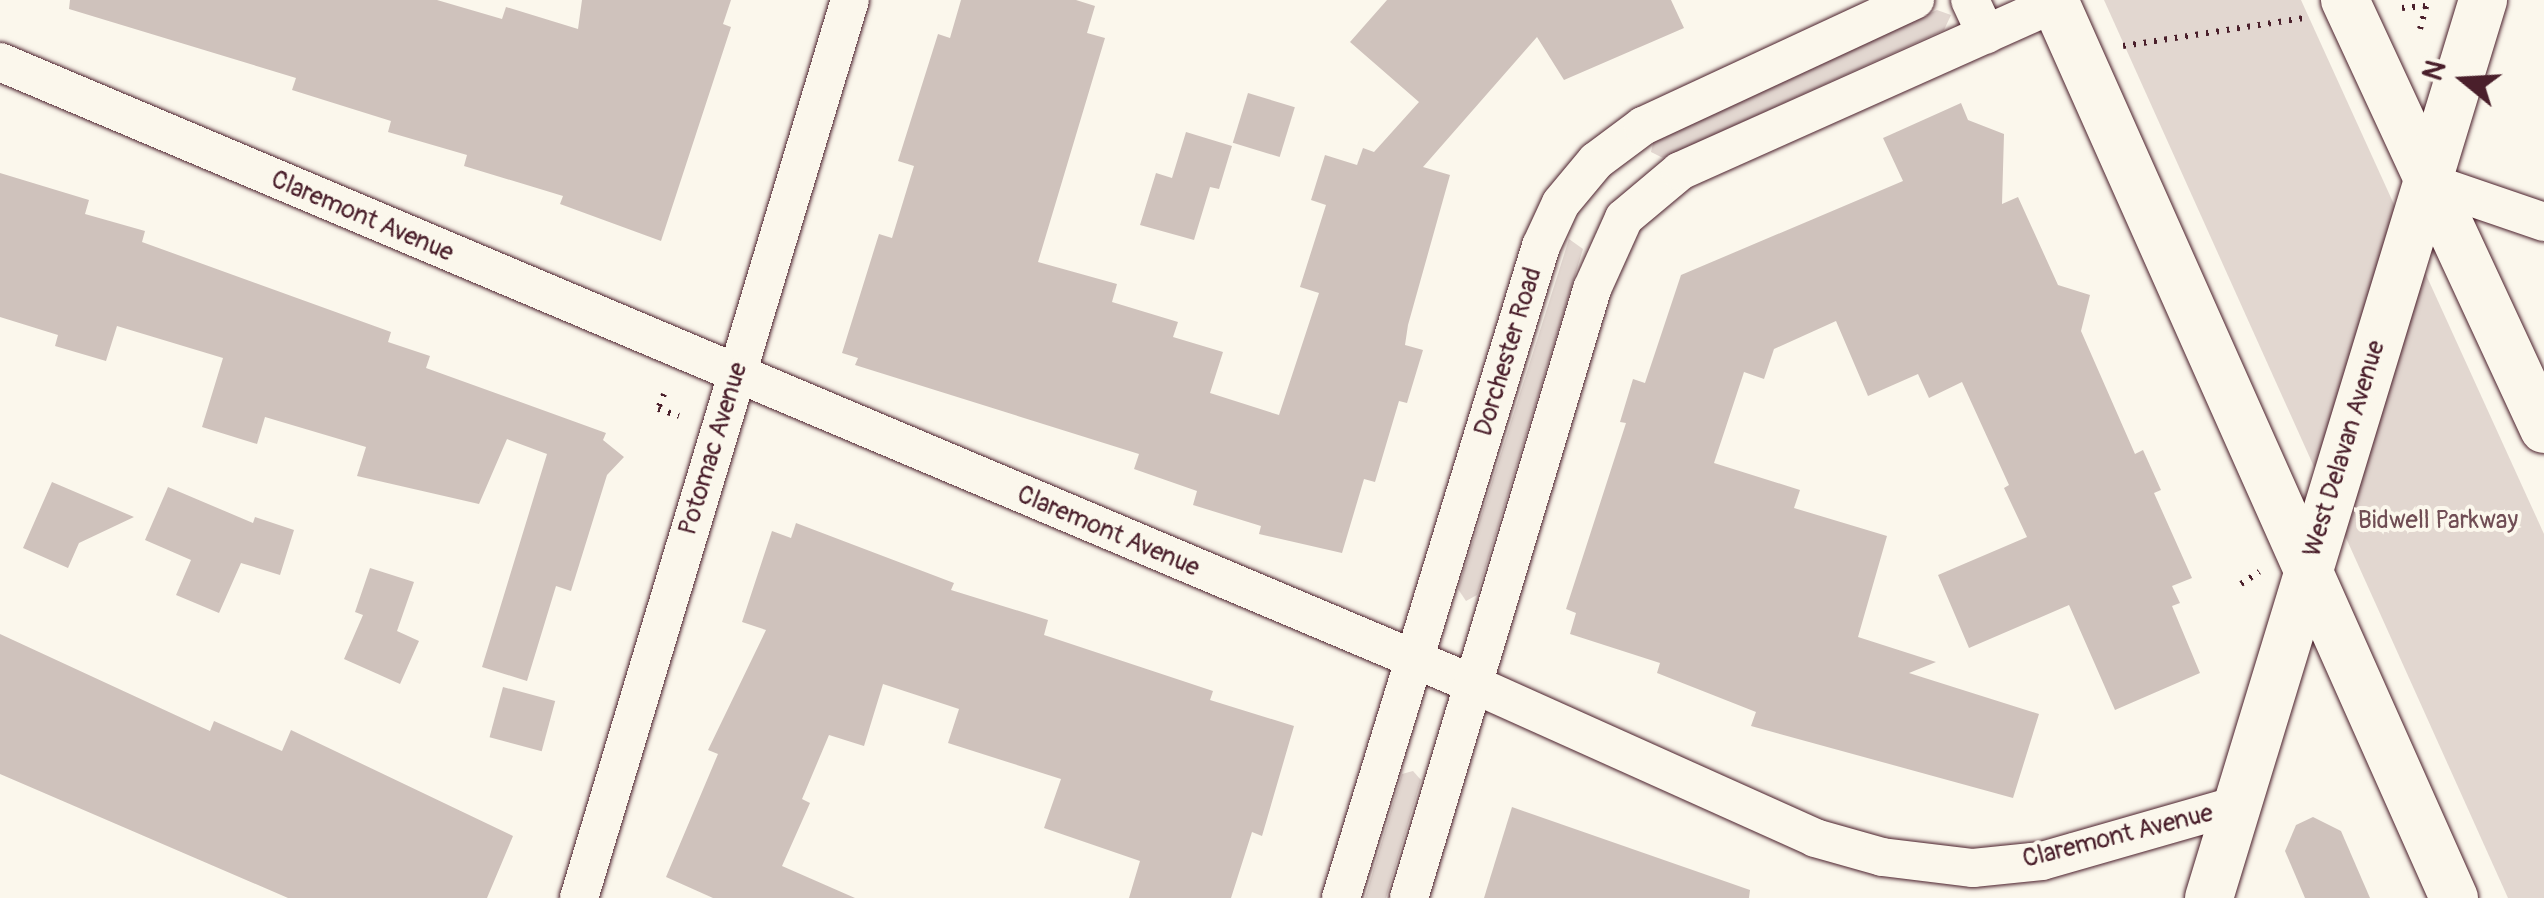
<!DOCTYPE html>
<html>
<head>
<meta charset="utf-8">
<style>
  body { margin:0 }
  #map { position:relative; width:2544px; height:898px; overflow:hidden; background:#fbf7ec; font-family:Pangolin,sans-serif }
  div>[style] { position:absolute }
  .green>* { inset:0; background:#e2d7d0 }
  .building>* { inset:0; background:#cfc2bc; transform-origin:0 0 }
  .path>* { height:6px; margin-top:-3px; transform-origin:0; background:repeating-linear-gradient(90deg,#4a1f2b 0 2.5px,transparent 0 10.5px) }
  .roads { filter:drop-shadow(0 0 2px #4a1f2b) drop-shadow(0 0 2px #4a1f2b) }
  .minor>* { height:38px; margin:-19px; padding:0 19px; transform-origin:19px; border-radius:19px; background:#fbf7ec }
  .tertiary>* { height:48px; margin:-24px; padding:0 24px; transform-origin:24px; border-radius:24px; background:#fbf7ec }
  span { translate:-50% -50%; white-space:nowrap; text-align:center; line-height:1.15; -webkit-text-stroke:8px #fbf7ec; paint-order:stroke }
  .street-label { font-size:25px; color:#4a1f2b }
  .park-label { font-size:25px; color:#704d54 }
  .north { position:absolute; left:2414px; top:30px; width:100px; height:100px; -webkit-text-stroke:8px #fbf7ec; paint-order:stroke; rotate:288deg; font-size:28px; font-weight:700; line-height:40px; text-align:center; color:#4a1f2b }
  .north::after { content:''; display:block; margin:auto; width:35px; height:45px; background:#4a1f2b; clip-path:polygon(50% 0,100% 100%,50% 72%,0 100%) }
</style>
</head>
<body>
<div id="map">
  <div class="green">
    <div style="clip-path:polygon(2104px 0,2301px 0,2544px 534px,2544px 898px,2508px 898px)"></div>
    <div style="clip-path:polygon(1937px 10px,1951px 15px,1944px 30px,1663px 158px,1651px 152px,1654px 139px)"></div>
    <div style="clip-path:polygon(1569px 239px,1583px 249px,1477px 595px,1466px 601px,1458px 589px)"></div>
    <div style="clip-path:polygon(1413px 771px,1421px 780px,1386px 898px,1365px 898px,1402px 774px)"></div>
  </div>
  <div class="building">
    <div style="clip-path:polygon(70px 0,437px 0,502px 19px,506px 7px,578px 29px,582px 0,731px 0,723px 24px,731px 27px,661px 241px,560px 204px,563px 196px,464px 166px,467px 155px,388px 132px,391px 121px,292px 90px,296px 78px,69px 9px)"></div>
    <div style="clip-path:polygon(961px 0,1076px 0,1095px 6px,1087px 33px,1105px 38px,1038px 262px,1117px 284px,1112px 302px,1178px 322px,1173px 337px,1223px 352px,1210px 393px,1279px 415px,1319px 293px,1300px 287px,1326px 205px,1311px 200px,1325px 155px,1357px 165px,1363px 148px,1374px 152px,1419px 102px,1350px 42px,1387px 0,1671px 0,1684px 28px,1564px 80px,1537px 37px,1423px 167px,1450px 175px,1408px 325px,1405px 345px,1423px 350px,1407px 403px,1399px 401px,1375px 482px,1364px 479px,1342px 553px,1259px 534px,1261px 526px,1193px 505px,1197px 491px,1134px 469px,1139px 454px,855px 365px,858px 358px,842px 353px,879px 234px,892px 238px,914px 166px,898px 161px,938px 34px,950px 38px)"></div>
    <div style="left:1248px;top:93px;width:49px;height:52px;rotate:17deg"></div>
    <div style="clip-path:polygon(1961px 103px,1968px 120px,2004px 134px,2002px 204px,2018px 197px,2058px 285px,2090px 295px,2081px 331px,2135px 454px,2143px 450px,2161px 490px,2154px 493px,2192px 578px,2172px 586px,2180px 603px,2172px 606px,2200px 673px,2115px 710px,2069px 605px,1969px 648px,1938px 575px,2027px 537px,2004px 488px,2009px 485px,1962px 382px,1929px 398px,1918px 374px,1868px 396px,1836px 321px,1774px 349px,1764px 379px,1744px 372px,1714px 463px,1800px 490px,1794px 508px,1887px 536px,1858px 637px,1936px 662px,1909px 673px,2039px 714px,2013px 798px,1751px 726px,1756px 712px,1657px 673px,1660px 663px,1570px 634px,1576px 613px,1566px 609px,1626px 423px,1620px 422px,1633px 379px,1645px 383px,1681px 275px,1903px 181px,1883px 138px)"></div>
    <div style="clip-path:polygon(1186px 132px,1232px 146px,1219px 189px,1210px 187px,1194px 240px,1140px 225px,1156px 173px,1172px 178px)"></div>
    <div style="clip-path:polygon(0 173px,89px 200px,85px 214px,145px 231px,142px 242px,391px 332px,388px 342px,430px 356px,426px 368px,606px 433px,603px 440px,624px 457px,607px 475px,571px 591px,556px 586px,527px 681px,482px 667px,547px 454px,507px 439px,479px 504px,357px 476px,366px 447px,265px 417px,257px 444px,202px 427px,223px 358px,117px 326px,106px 361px,55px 346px,58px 335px,0 317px)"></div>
    <div style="clip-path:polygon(52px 482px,134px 517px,79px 543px,68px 568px,23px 548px)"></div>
    <div style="clip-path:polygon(168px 487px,253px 523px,255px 517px,294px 530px,280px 575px,241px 563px,219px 613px,176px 595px,191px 560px,145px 540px)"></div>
    <div style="clip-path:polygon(796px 523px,954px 583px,951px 590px,1048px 620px,1044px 635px,1213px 691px,1210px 700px,1294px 726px,1262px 836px,1252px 832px,1231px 898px,1129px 898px,1140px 861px,1044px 828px,1061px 779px,948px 743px,959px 709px,883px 684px,864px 746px,829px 735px,802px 799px,810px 803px,782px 866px,855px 898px,713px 898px,666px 877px,718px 754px,708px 750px,766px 630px,742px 622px,772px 531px,791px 538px)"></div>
    <div style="clip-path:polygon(370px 568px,414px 582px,397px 631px,419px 641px,400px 684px,344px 659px,363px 615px,355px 612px)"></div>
    <div style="clip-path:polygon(0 634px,210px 731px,214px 721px,282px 751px,291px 730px,513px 836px,487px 898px,288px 898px,0 774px)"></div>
    <div style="left:503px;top:687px;width:54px;height:52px;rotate:15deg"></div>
    <div style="clip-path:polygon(1512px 807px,1750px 890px,1749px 898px,1484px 898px)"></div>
    <div style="clip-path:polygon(2313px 817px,2341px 831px,2370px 898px,2305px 898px,2285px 851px,2296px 825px)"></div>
  </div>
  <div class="path">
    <div style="left:2402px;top:8px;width:24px;rotate:-5deg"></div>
    <div style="left:2420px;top:29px;width:24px;rotate:-75deg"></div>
    <div style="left:2123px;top:46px;width:183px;rotate:-8.8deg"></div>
    <div style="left:664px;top:394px;width:16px;rotate:112deg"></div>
    <div style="left:658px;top:409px;width:22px;rotate:18deg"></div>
    <div style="left:2241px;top:584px;width:22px;rotate:-34deg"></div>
  </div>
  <div class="roads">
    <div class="minor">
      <div style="left:1970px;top:0;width:38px;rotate:65deg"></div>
      <div style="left:0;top:62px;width:1599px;rotate:22.89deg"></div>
      <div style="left:1473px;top:684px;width:375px;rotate:24.2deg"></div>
      <div style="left:1815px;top:838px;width:70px;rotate:15.8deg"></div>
      <div style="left:1882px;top:857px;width:92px;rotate:6.9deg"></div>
      <div style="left:1973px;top:868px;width:69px;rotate:-5.8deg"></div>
      <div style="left:2042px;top:861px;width:203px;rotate:-16deg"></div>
      <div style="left:2427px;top:182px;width:124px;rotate:18.9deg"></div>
      <div style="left:579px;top:898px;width:938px;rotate:-73.21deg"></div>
      <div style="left:1341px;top:898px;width:682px;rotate:-72.95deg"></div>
      <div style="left:1541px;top:246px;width:47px;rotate:-65.1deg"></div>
      <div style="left:1561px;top:203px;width:55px;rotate:-50.2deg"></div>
      <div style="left:1596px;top:161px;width:59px;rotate:-36.7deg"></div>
      <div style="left:1643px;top:126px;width:300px;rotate:-24.9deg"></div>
      <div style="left:1409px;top:898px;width:636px;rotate:-73.27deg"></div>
      <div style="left:1592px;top:289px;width:78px;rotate:-65.7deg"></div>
      <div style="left:1624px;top:218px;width:73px;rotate:-40deg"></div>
      <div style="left:1680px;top:171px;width:412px;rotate:-24.1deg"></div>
    </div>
    <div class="tertiary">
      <div style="left:2054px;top:0;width:983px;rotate:65.99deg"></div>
      <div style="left:2345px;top:0;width:473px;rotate:65.1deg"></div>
      <div style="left:2209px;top:898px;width:939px;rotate:-73.03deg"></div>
    </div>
  </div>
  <div class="street-label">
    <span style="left:362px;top:217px;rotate:23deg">Claremont Avenue</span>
    <span style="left:1509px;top:352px;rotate:-73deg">Dorchester Road</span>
    <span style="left:714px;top:449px;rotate:-73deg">Potomac Avenue</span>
    <span style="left:2345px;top:449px;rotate:-73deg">West Delavan Avenue</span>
    <span style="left:1108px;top:532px;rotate:23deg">Claremont Avenue</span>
    <span style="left:2118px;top:837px;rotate:-14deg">Claremont Avenue</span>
  </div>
  <div class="park-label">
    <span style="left:2438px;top:521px">Bidwell Parkway</span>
  </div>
  <div class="north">N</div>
</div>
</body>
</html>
